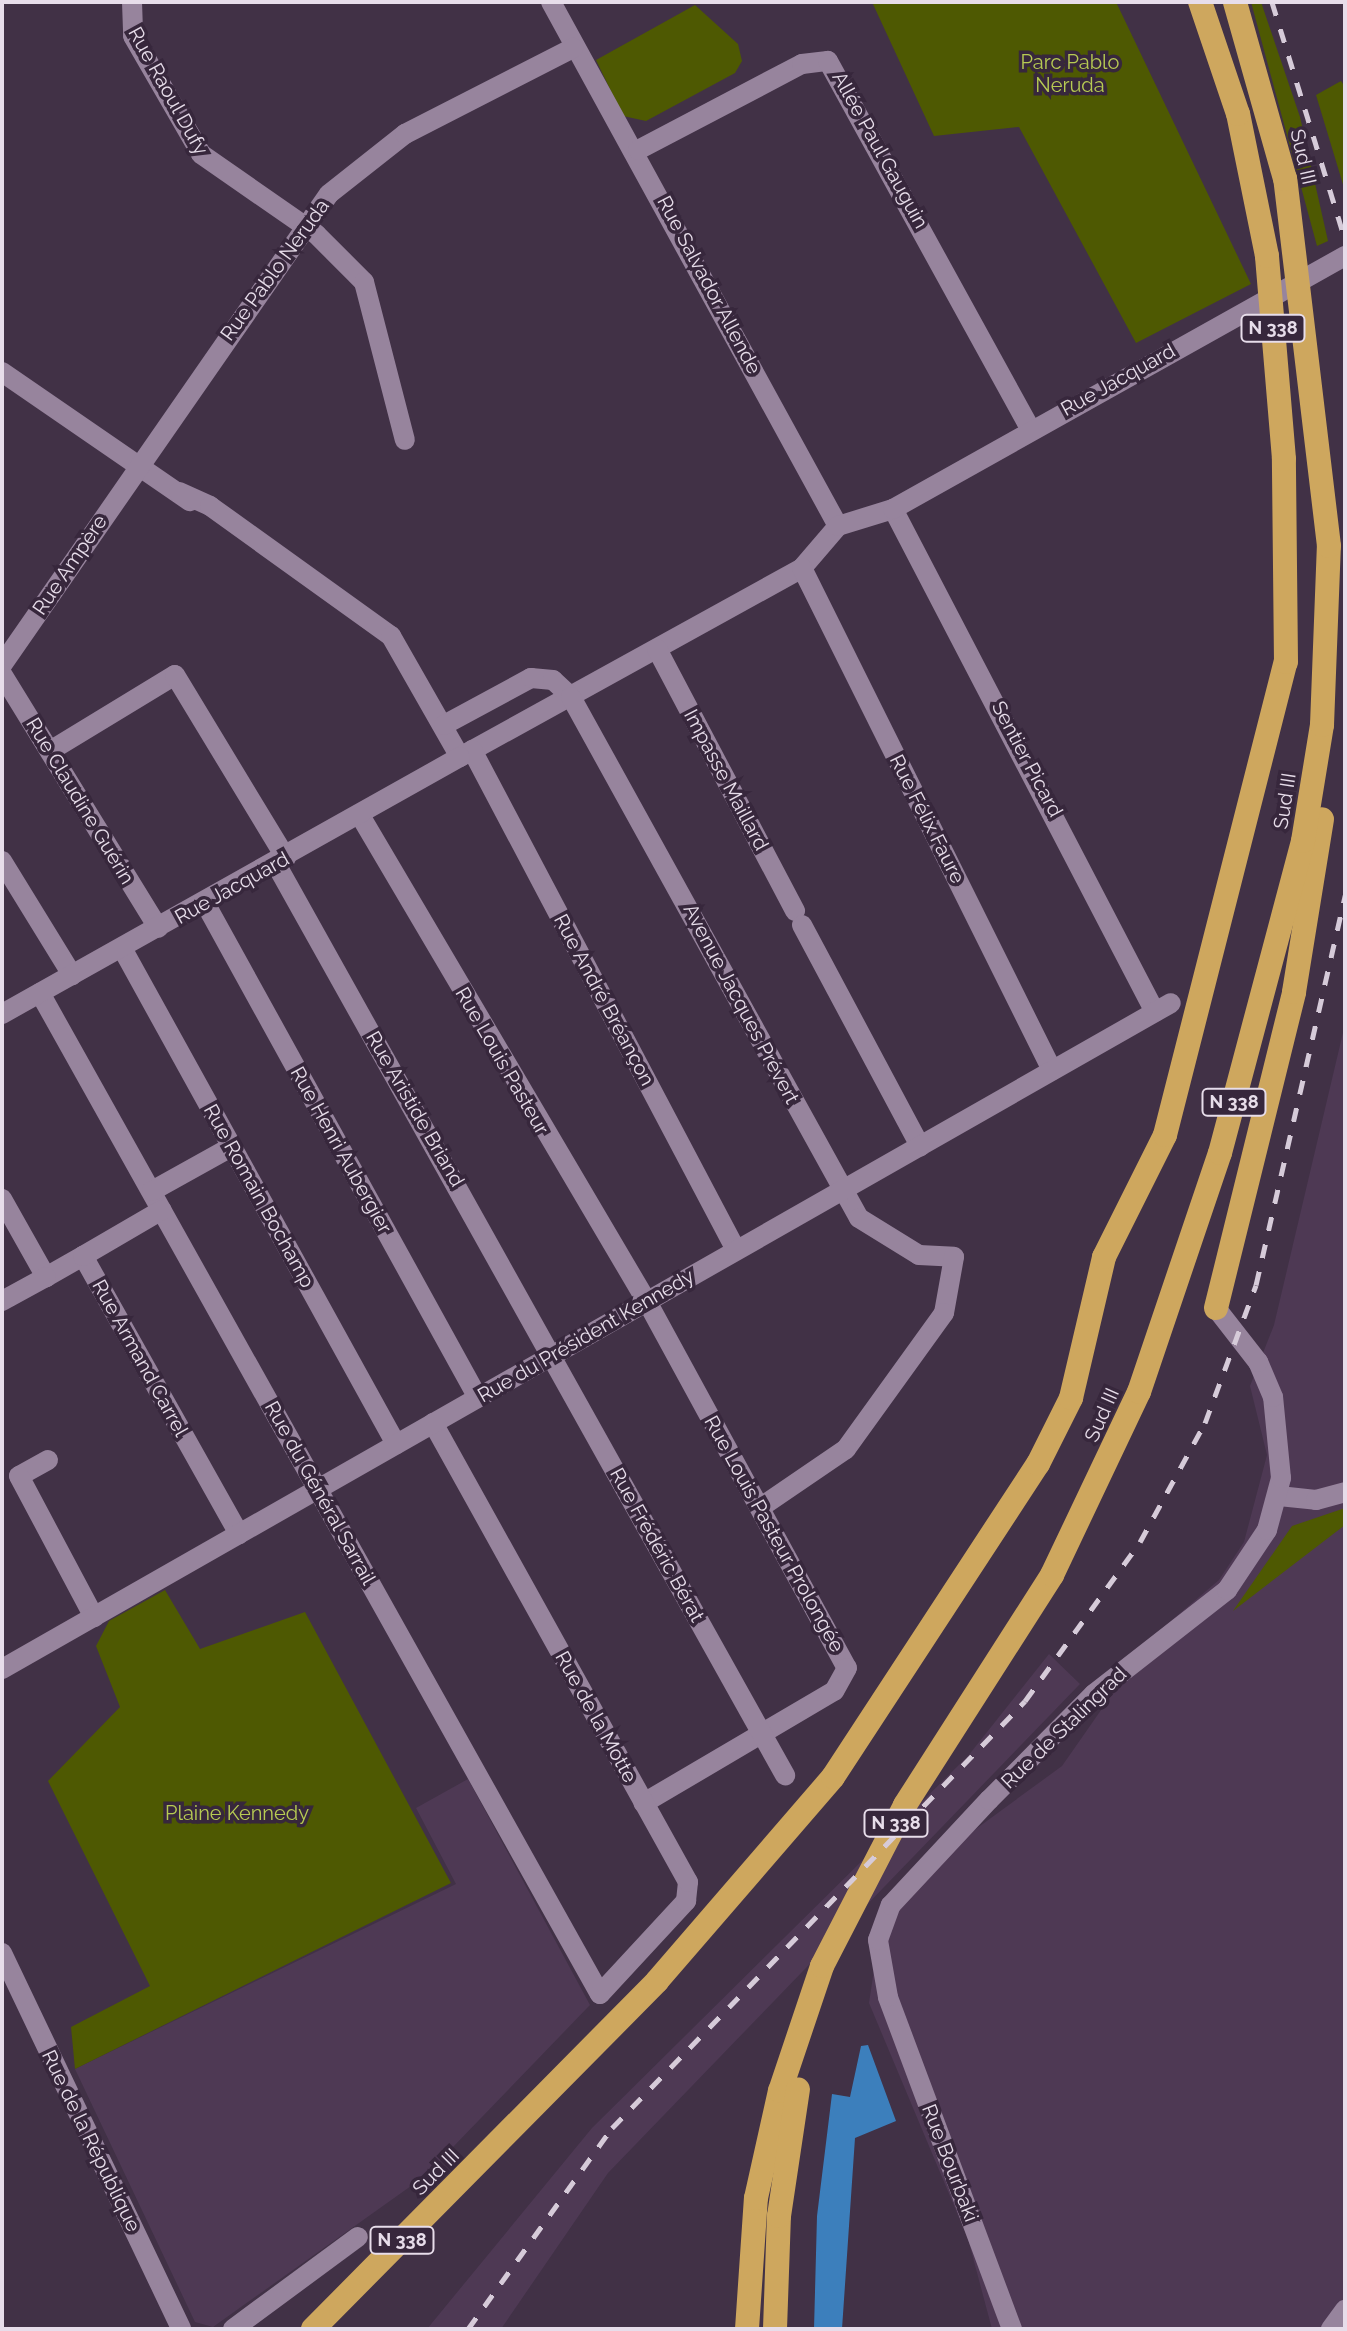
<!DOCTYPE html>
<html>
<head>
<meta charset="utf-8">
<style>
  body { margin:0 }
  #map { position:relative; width:1347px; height:2331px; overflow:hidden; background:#413146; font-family:Raleway,sans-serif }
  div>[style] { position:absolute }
  .built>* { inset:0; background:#4e3954 }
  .green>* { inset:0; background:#4e5902 }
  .water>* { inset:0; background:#3c7fbc }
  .minor>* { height:20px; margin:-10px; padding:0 10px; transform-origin:10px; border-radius:10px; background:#97849d }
  .highway>* { height:24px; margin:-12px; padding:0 12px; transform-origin:12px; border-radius:12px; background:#cea75e }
  .rail>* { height:5px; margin-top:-2.5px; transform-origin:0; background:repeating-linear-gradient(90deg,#d6cbd9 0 14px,transparent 0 28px) }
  span { translate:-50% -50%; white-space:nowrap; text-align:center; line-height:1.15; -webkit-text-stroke:7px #37273c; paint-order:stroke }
  .shield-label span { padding:2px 6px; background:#37273c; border:2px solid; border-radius:6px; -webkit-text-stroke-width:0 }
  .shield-label { font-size:18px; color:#e7ddea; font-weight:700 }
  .park-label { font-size:20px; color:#b7cb53 }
  .street-label { font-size:20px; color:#e7ddea }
  .frame { position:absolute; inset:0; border:4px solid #e7ddea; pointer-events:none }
</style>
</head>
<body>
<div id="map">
  <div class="built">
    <div style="clip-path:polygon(1345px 1024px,1345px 2329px,992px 2329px,968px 2239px,869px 2003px,878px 1943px,895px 1888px,1062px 1766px,1152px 1637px,1219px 1580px,1244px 1542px,1267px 1455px,1250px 1386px,1274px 1325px)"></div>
    <div style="clip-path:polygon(1049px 1654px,1080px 1684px,608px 2173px,501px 2329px,427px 2329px,592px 2128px,968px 1756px)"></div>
    <div style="clip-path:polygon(468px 1779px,590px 2005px,425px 2176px,213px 2327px,195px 2322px,75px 2069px,456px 1884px,416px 1808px)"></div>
  </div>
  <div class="green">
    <div style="clip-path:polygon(872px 2px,1116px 2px,1251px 284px,1136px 343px,1019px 127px,934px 136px)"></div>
    <div style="clip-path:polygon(1251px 2px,1261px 2px,1300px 117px,1328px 241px,1317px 246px)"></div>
    <div style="clip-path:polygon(695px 5px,738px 44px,742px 61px,735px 73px,646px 121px,623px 116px,596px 60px)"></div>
    <div style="clip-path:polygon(1341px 81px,1345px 87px,1345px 191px,1316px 95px)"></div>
    <div style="clip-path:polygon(1345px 1508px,1345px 1525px,1233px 1611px,1292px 1526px)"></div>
    <div style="clip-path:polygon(165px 1590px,200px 1649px,305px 1612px,451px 1883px,75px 2069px,71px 2027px,150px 1986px,48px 1781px,120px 1707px,96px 1646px,109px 1621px)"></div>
  </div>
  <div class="water">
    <div style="clip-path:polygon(868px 2045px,896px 2121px,855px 2138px,842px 2329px,814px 2329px,817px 2216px,832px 2094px,850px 2097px,861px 2046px)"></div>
  </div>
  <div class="minor">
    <div style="left:132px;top:2px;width:34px;rotate:88deg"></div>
    <div style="left:133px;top:36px;width:136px;rotate:60deg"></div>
    <div style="left:201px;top:154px;width:140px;rotate:34.8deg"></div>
    <div style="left:316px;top:234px;width:68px;rotate:45deg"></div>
    <div style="left:364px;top:282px;width:163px;rotate:75.5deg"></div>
    <div style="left:551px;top:2px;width:597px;rotate:61.29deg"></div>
    <div style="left:638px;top:150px;width:185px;rotate:-27.7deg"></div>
    <div style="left:802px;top:64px;width:26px;rotate:-7deg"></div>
    <div style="left:828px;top:61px;width:419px;rotate:61.2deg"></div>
    <div style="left:2px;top:372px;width:228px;rotate:34.5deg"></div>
    <div style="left:179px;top:492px;width:34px;rotate:24deg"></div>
    <div style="left:210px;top:506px;width:223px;rotate:35.7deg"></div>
    <div style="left:391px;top:636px;width:139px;rotate:60.3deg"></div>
    <div style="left:460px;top:757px;width:391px;rotate:-28.9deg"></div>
    <div style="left:802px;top:568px;width:55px;rotate:-49.4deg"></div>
    <div style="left:893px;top:509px;width:567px;rotate:62.49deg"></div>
    <div style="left:838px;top:526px;width:58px;rotate:-17.2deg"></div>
    <div style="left:893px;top:509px;width:518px;rotate:-29.24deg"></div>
    <div style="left:802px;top:568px;width:561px;rotate:63.53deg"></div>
    <div style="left:657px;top:649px;width:296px;rotate:62.2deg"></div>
    <div style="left:2px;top:665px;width:573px;rotate:-55.23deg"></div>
    <div style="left:329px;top:194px;width:97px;rotate:-38.3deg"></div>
    <div style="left:405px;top:134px;width:189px;rotate:-27.1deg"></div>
    <div style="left:2px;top:674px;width:298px;rotate:58.4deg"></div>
    <div style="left:444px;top:725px;width:99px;rotate:-28.4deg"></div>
    <div style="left:531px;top:678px;width:22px;rotate:5deg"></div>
    <div style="left:553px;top:680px;width:25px;rotate:43deg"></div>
    <div style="left:571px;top:697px;width:595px;rotate:61.07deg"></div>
    <div style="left:859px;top:1218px;width:70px;rotate:31.7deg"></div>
    <div style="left:919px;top:1255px;width:35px;rotate:3deg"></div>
    <div style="left:954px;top:1257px;width:57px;rotate:100.1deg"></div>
    <div style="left:944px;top:1313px;width:168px;rotate:125.8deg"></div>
    <div style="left:846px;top:1449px;width:103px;rotate:145.7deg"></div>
    <div style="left:472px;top:750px;width:565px;rotate:62.17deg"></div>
    <div style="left:50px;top:751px;width:146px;rotate:-31.3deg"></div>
    <div style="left:175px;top:675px;width:214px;rotate:58.8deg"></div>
    <div style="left:361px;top:817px;width:569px;rotate:59.47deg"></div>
    <div style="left:650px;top:1307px;width:411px;rotate:61.4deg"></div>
    <div style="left:847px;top:1668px;width:26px;rotate:119deg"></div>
    <div style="left:834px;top:1691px;width:221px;rotate:149.5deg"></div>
    <div style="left:2px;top:861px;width:134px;rotate:58.4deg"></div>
    <div style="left:276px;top:864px;width:1044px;rotate:60.81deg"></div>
    <div style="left:205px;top:903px;width:565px;rotate:61.12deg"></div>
    <div style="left:802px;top:925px;width:251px;rotate:61.9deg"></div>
    <div style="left:122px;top:948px;width:567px;rotate:61.08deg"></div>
    <div style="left:40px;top:993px;width:1147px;rotate:60.78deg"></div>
    <div style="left:600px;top:1994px;width:127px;rotate:-47.2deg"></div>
    <div style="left:686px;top:1901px;width:19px;rotate:-84deg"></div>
    <div style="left:688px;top:1882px;width:525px;rotate:-119.05deg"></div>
    <div style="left:2px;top:1014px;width:525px;rotate:-29.3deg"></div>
    <div style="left:152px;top:1191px;width:90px;rotate:-29.1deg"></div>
    <div style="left:2px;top:1199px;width:90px;rotate:60.6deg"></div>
    <div style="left:46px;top:1277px;width:43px;rotate:-29.6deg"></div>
    <div style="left:83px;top:1256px;width:319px;rotate:60.7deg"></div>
    <div style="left:83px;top:1256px;width:91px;rotate:-30.2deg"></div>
    <div style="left:2px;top:1301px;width:50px;rotate:-28.6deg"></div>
    <div style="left:48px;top:1460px;width:33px;rotate:151deg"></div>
    <div style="left:19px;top:1476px;width:160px;rotate:62deg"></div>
    <div style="left:1279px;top:1496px;width:37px;rotate:6deg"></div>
    <div style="left:1316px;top:1500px;width:30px;rotate:-15deg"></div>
    <div style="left:2px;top:1669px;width:1345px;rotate:-29.67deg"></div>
    <div style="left:2px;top:1953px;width:416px;rotate:64.5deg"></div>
    <div style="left:233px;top:2329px;width:155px;rotate:-36.4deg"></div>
    <div style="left:1012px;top:2329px;width:354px;rotate:-110.5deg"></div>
    <div style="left:888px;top:1997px;width:58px;rotate:-100deg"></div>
    <div style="left:878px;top:1940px;width:37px;rotate:-70deg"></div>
    <div style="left:891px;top:1905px;width:144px;rotate:-47deg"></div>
    <div style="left:989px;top:1800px;width:149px;rotate:-45.3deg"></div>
    <div style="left:1094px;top:1694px;width:169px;rotate:-38deg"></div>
    <div style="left:1227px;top:1590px;width:72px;rotate:-56.3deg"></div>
    <div style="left:1267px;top:1530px;width:54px;rotate:-74.9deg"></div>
    <div style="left:1281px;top:1478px;width:81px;rotate:-95.6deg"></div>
    <div style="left:1273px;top:1397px;width:38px;rotate:-113deg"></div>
    <div style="left:1258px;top:1362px;width:68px;rotate:-127.9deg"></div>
    <div style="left:1331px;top:2329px;width:24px;rotate:-54deg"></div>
  </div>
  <div class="highway">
    <div style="left:1216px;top:1308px;width:325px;rotate:-76.1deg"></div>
    <div style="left:1294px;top:992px;width:175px;rotate:-80.8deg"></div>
    <div style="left:313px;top:2329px;width:489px;rotate:-45.3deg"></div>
    <div style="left:657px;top:1981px;width:269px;rotate:-49.2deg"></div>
    <div style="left:833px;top:1777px;width:374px;rotate:-56.8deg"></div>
    <div style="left:1038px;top:1464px;width:74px;rotate:-63.4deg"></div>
    <div style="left:1071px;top:1398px;width:145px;rotate:-76.8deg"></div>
    <div style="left:1104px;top:1257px;width:136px;rotate:-63.4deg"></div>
    <div style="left:1165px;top:1135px;width:488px;rotate:-75.7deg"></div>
    <div style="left:1286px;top:662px;width:203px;rotate:-90.6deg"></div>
    <div style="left:1284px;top:459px;width:204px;rotate:-94.8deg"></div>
    <div style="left:1267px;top:256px;width:145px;rotate:-101.5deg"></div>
    <div style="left:1238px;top:114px;width:118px;rotate:-108.7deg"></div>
    <div style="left:747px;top:2329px;width:131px;rotate:-86.1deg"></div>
    <div style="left:756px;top:2198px;width:110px;rotate:-77.4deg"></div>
    <div style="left:780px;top:2091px;width:132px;rotate:-71.4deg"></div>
    <div style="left:822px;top:1966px;width:181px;rotate:-62.7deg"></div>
    <div style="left:905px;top:1805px;width:273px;rotate:-57.4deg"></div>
    <div style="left:1052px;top:1575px;width:203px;rotate:-64.6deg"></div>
    <div style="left:1139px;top:1392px;width:252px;rotate:-71.3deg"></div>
    <div style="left:1220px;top:1153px;width:323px;rotate:-75.1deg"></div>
    <div style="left:1303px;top:841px;width:118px;rotate:-80.7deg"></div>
    <div style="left:1322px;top:725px;width:179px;rotate:-87.8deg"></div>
    <div style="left:1329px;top:546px;width:370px;rotate:-96.8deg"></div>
    <div style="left:1285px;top:179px;width:184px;rotate:-105.8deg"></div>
    <div style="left:775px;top:2329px;width:113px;rotate:-88deg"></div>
    <div style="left:779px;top:2216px;width:128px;rotate:-81.5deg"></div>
  </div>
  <div class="rail">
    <div style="left:1272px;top:2px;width:248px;rotate:72.9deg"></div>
    <div style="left:468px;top:2329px;width:247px;rotate:-54.4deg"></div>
    <div style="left:612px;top:2128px;width:594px;rotate:-45.95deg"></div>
    <div style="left:1025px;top:1701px;width:196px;rotate:-54.1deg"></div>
    <div style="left:1140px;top:1542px;width:136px;rotate:-61.4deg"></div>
    <div style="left:1205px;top:1423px;width:147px;rotate:-69.7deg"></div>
    <div style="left:1256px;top:1285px;width:400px;rotate:-77.1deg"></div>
  </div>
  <div class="shield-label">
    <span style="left:1273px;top:328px">N 338</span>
    <span style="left:1234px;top:1102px">N 338</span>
    <span style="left:896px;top:1823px">N 338</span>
    <span style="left:402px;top:2240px">N 338</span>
  </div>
  <div class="park-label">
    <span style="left:1070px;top:74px">Parc Pablo<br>Neruda</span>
    <span style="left:237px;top:1813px">Plaine Kennedy</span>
  </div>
  <div class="street-label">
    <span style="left:168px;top:91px;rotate:61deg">Rue Raoul Dufy</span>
    <span style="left:880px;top:150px;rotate:61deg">Allée Paul Gauguin</span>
    <span style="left:1303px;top:157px;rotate:77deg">Sud III</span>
    <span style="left:275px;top:270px;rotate:-54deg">Rue Pablo Neruda</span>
    <span style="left:709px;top:285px;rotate:62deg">Rue Salvador Allende</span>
    <span style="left:1118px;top:380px;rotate:-29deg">Rue Jacquard</span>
    <span style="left:70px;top:565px;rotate:-56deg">Rue Ampère</span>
    <span style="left:1027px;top:759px;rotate:62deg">Sentier Picard</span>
    <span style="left:726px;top:780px;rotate:62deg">Impasse Maillard</span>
    <span style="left:80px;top:801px;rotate:59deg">Rue Claudine Guérin</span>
    <span style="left:1285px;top:801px;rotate:-81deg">Sud III</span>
    <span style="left:927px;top:819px;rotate:63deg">Rue Félix Faure</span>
    <span style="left:232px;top:888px;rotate:-29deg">Rue Jacquard</span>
    <span style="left:604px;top:1000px;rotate:62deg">Rue André Bréançon</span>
    <span style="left:741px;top:1004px;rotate:62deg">Avenue Jacques Prévert</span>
    <span style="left:502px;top:1061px;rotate:60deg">Rue Louis Pasteur</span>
    <span style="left:415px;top:1109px;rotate:60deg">Rue Aristide Briand</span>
    <span style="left:341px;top:1150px;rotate:61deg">Rue Henri Aubergier</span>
    <span style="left:259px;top:1196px;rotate:61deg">Rue Romain Bochamp</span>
    <span style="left:586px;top:1336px;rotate:-30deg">Rue du Président Kennedy</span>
    <span style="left:140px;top:1358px;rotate:61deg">Rue Armand Carrel</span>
    <span style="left:1102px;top:1415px;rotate:-66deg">Sud III</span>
    <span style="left:320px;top:1493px;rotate:61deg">Rue du Général Sarrail</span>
    <span style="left:774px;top:1534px;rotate:61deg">Rue Louis Pasteur Prolongée</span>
    <span style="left:657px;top:1545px;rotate:61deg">Rue Frédéric Bérat</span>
    <span style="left:596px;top:1717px;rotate:61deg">Rue de la Motte</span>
    <span style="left:1064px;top:1728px;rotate:-44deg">Rue de Stalingrad</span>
    <span style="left:91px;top:2141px;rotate:64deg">Rue de la République</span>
    <span style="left:950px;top:2163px;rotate:69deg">Rue Bourbaki</span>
    <span style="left:436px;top:2172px;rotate:-45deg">Sud III</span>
  </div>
  <div class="frame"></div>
</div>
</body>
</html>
